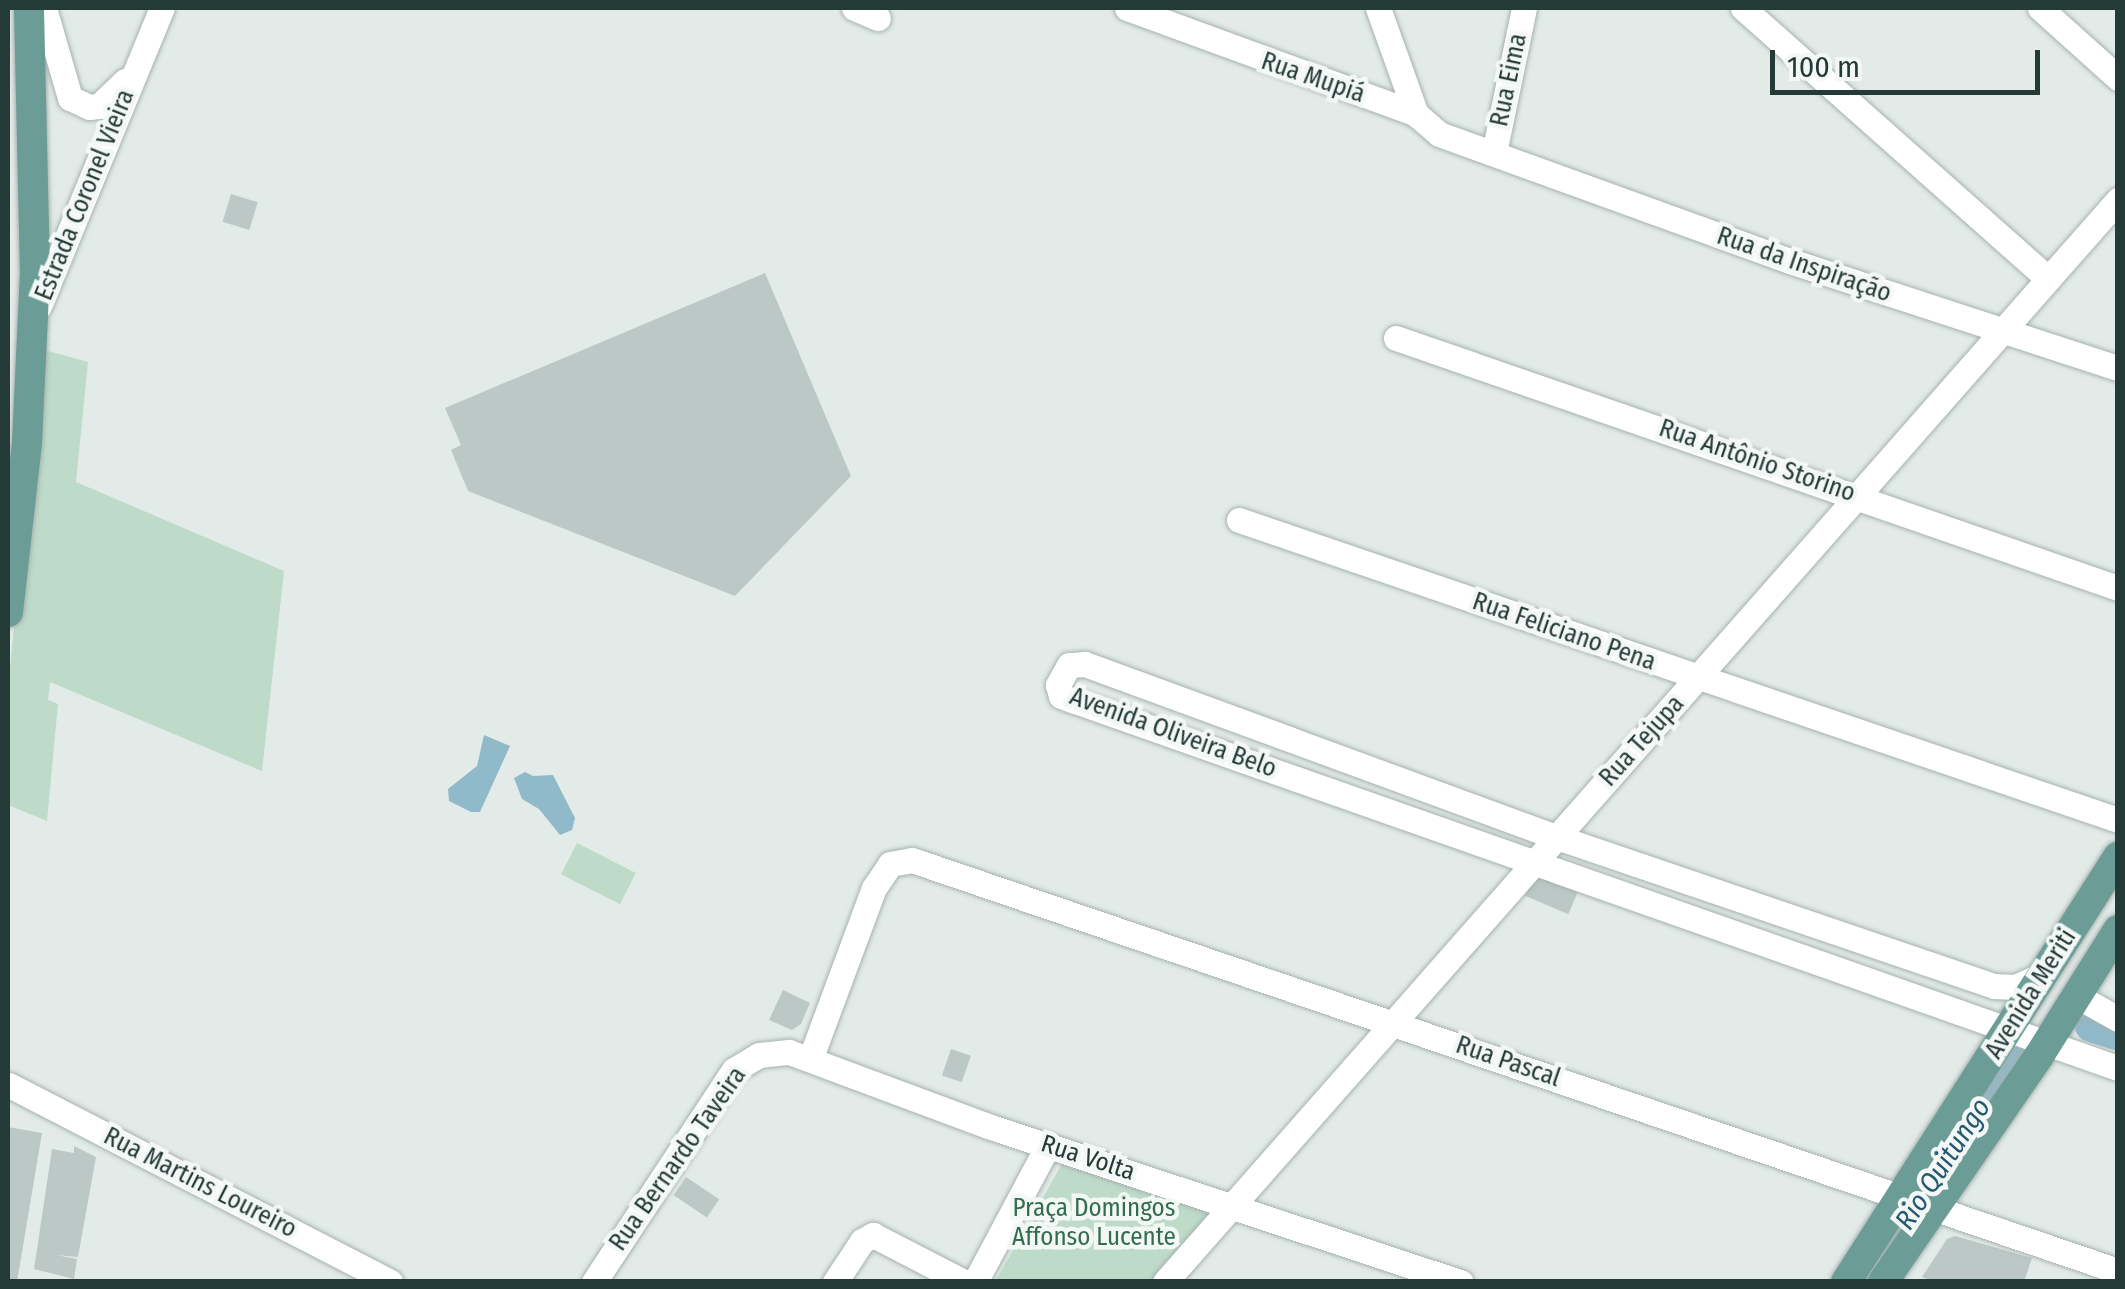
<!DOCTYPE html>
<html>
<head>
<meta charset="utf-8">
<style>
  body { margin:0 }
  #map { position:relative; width:2125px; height:1289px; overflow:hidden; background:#e3ebe8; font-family:"Fira Sans Condensed",sans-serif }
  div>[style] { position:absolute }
  .green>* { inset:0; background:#bedac9; transform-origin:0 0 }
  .water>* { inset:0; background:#90b9ca }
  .river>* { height:32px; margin:-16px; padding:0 16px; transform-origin:16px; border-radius:16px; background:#90b9ca }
  .building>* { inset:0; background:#bbc8c5; transform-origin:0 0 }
  .roads { filter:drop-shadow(0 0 2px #a6b2af) drop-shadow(0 0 2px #a6b2af) }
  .minor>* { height:25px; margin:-12.5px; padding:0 12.5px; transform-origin:12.5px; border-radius:12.5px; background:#fff }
  .major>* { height:30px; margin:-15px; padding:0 15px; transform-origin:15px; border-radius:15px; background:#6c9c96 }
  span { translate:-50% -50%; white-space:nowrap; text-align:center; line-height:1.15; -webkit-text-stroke:9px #f3f8f6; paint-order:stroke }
  .street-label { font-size:25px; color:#243a37 }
  .park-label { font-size:25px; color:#336d51 }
  .water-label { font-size:28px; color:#255970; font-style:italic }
  .frame { position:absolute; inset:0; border:10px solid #243a37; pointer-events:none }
  .scale { position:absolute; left:1770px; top:50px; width:270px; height:45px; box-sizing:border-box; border:5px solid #243a37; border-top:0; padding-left:12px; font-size:30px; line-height:35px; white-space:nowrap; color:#243a37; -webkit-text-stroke:8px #f3f8f6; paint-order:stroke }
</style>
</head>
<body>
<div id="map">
  <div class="green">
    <div style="clip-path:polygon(41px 349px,88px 362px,76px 482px,284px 571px,262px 771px,50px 682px,48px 700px,58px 704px,47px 821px,8px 805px,8px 689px)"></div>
    <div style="left:577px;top:843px;width:66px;height:35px;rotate:27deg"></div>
    <div style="clip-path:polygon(1067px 1155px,1214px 1204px,1216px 1220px,1157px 1281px,995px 1282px)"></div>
  </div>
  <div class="water">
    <div style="clip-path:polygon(484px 735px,510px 746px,480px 812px,471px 812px,449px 801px,448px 789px,477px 766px)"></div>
    <div style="clip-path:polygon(525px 772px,533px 776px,553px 775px,575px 818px,572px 830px,560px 835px,539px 809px,522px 799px,514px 778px)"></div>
  </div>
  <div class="river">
    <div style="left:2091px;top:1026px;width:28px;rotate:18deg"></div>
    <div style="left:1867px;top:1282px;width:281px;rotate:-57.2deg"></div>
  </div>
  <div class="building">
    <div style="left:231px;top:194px;width:28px;height:29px;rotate:17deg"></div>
    <div style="clip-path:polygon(765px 273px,851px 476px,735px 596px,468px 491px,451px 450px,461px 445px,445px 408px)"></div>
    <div style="left:1536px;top:870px;width:47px;height:28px;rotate:23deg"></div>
    <div style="clip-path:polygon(783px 990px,810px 1003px,801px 1024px,792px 1030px,769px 1020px)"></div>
    <div style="left:951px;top:1049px;width:21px;height:28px;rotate:19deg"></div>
    <div style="clip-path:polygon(8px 1127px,42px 1133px,17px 1282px,8px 1282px)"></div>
    <div style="clip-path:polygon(74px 1146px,96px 1157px,78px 1257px,56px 1255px,77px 1259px,74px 1279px,34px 1269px,52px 1149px,74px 1153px)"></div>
    <div style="left:686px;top:1177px;width:40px;height:22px;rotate:34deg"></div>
    <div style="clip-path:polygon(1955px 1236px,2032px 1258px,2024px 1282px,1935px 1282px,1922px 1277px,1947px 1239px)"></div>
  </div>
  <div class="roads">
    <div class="minor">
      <div style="left:44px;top:8px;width:94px;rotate:73.9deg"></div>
      <div style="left:70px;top:98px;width:21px;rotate:25deg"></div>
      <div style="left:89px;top:107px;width:10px;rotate:-6deg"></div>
      <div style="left:99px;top:106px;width:36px;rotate:-44deg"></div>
      <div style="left:854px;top:8px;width:26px;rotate:23deg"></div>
      <div style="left:1127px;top:8px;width:308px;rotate:20.1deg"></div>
      <div style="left:1416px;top:114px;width:30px;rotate:41deg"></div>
      <div style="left:1439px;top:134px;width:373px;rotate:19.9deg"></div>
      <div style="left:1790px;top:261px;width:345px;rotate:18.1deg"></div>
      <div style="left:1378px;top:8px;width:113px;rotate:70.3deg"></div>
      <div style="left:1743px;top:8px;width:407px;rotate:41.6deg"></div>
      <div style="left:2040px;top:8px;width:105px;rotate:41.9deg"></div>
      <div style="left:1494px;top:153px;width:148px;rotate:-78.3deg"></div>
      <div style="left:39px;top:306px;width:322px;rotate:-67.6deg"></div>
      <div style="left:1396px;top:338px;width:764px;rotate:19.1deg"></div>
      <div style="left:1239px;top:520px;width:929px;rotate:18.84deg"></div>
      <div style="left:2042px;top:975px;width:30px;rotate:156deg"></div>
      <div style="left:2015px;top:987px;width:21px;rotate:-177deg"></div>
      <div style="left:1994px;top:986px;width:463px;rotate:-161.2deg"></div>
      <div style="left:1556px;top:837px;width:502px;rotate:-159.83deg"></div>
      <div style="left:1085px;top:664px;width:16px;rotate:176deg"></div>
      <div style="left:1069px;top:665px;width:23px;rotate:119deg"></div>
      <div style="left:1058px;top:685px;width:11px;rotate:75deg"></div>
      <div style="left:1061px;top:696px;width:15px;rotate:20deg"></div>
      <div style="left:1075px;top:701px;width:1106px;rotate:19.39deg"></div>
      <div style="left:2077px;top:996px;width:47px;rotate:29.3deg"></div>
      <div style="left:811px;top:1057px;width:180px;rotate:-69.6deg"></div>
      <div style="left:874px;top:888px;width:29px;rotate:-56deg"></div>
      <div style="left:890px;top:864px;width:22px;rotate:-10deg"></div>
      <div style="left:912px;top:860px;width:1274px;rotate:18.82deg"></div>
      <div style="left:9px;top:1085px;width:429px;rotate:27.3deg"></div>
      <div style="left:594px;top:1282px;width:254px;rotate:-56.6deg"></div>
      <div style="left:734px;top:1070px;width:29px;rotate:-31deg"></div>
      <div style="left:759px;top:1055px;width:30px;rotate:-6deg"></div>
      <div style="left:789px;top:1052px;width:212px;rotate:20.4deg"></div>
      <div style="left:988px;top:1126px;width:498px;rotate:18.3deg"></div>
      <div style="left:835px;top:1282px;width:49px;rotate:-56.6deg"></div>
      <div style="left:862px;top:1241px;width:13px;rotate:-29deg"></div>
      <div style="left:873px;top:1235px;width:102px;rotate:27.3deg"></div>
      <div style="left:975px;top:1282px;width:155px;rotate:-61.9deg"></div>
      <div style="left:1165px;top:1282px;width:1442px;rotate:-48.63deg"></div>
    </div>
    <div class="major">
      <div style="left:8px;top:612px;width:171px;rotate:-83.6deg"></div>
      <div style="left:27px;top:442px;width:168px;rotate:-87.3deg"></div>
      <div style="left:35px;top:274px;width:266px;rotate:-91.3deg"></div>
      <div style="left:1846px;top:1282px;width:505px;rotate:-57.38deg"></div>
      <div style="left:1883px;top:1282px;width:275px;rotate:-55.4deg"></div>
      <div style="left:2039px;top:1056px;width:149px;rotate:-57.9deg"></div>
    </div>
  </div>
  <div class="street-label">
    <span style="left:1313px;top:78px;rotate:19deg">Rua Mupiá</span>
    <span style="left:1509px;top:80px;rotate:-78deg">Rua Eima</span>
    <span style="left:85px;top:195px;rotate:-68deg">Estrada Coronel Vieira</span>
    <span style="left:1804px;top:265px;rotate:19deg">Rua da Inspiração</span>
    <span style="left:1757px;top:461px;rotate:19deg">Rua Antônio Storino</span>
    <span style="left:1564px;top:632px;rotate:19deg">Rua Feliciano Pena</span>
    <span style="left:1173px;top:733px;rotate:20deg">Avenida Oliveira Belo</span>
    <span style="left:1642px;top:741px;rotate:-48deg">Rua Tejupa</span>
    <span style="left:2031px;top:994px;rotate:-58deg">Avenida Meriti</span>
    <span style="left:1508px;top:1062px;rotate:19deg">Rua Pascal</span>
    <span style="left:1088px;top:1158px;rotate:18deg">Rua Volta</span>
    <span style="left:678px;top:1159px;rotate:-55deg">Rua Bernardo Taveira</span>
    <span style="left:200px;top:1183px;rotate:27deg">Rua Martins Loureiro</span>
  </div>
  <div class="park-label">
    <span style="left:1094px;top:1223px">Praça Domingos<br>Affonso Lucente</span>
  </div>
  <div class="water-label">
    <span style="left:1943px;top:1164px;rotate:-57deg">Rio Quitungo</span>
  </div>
  <div class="frame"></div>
  <div class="scale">100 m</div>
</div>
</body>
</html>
